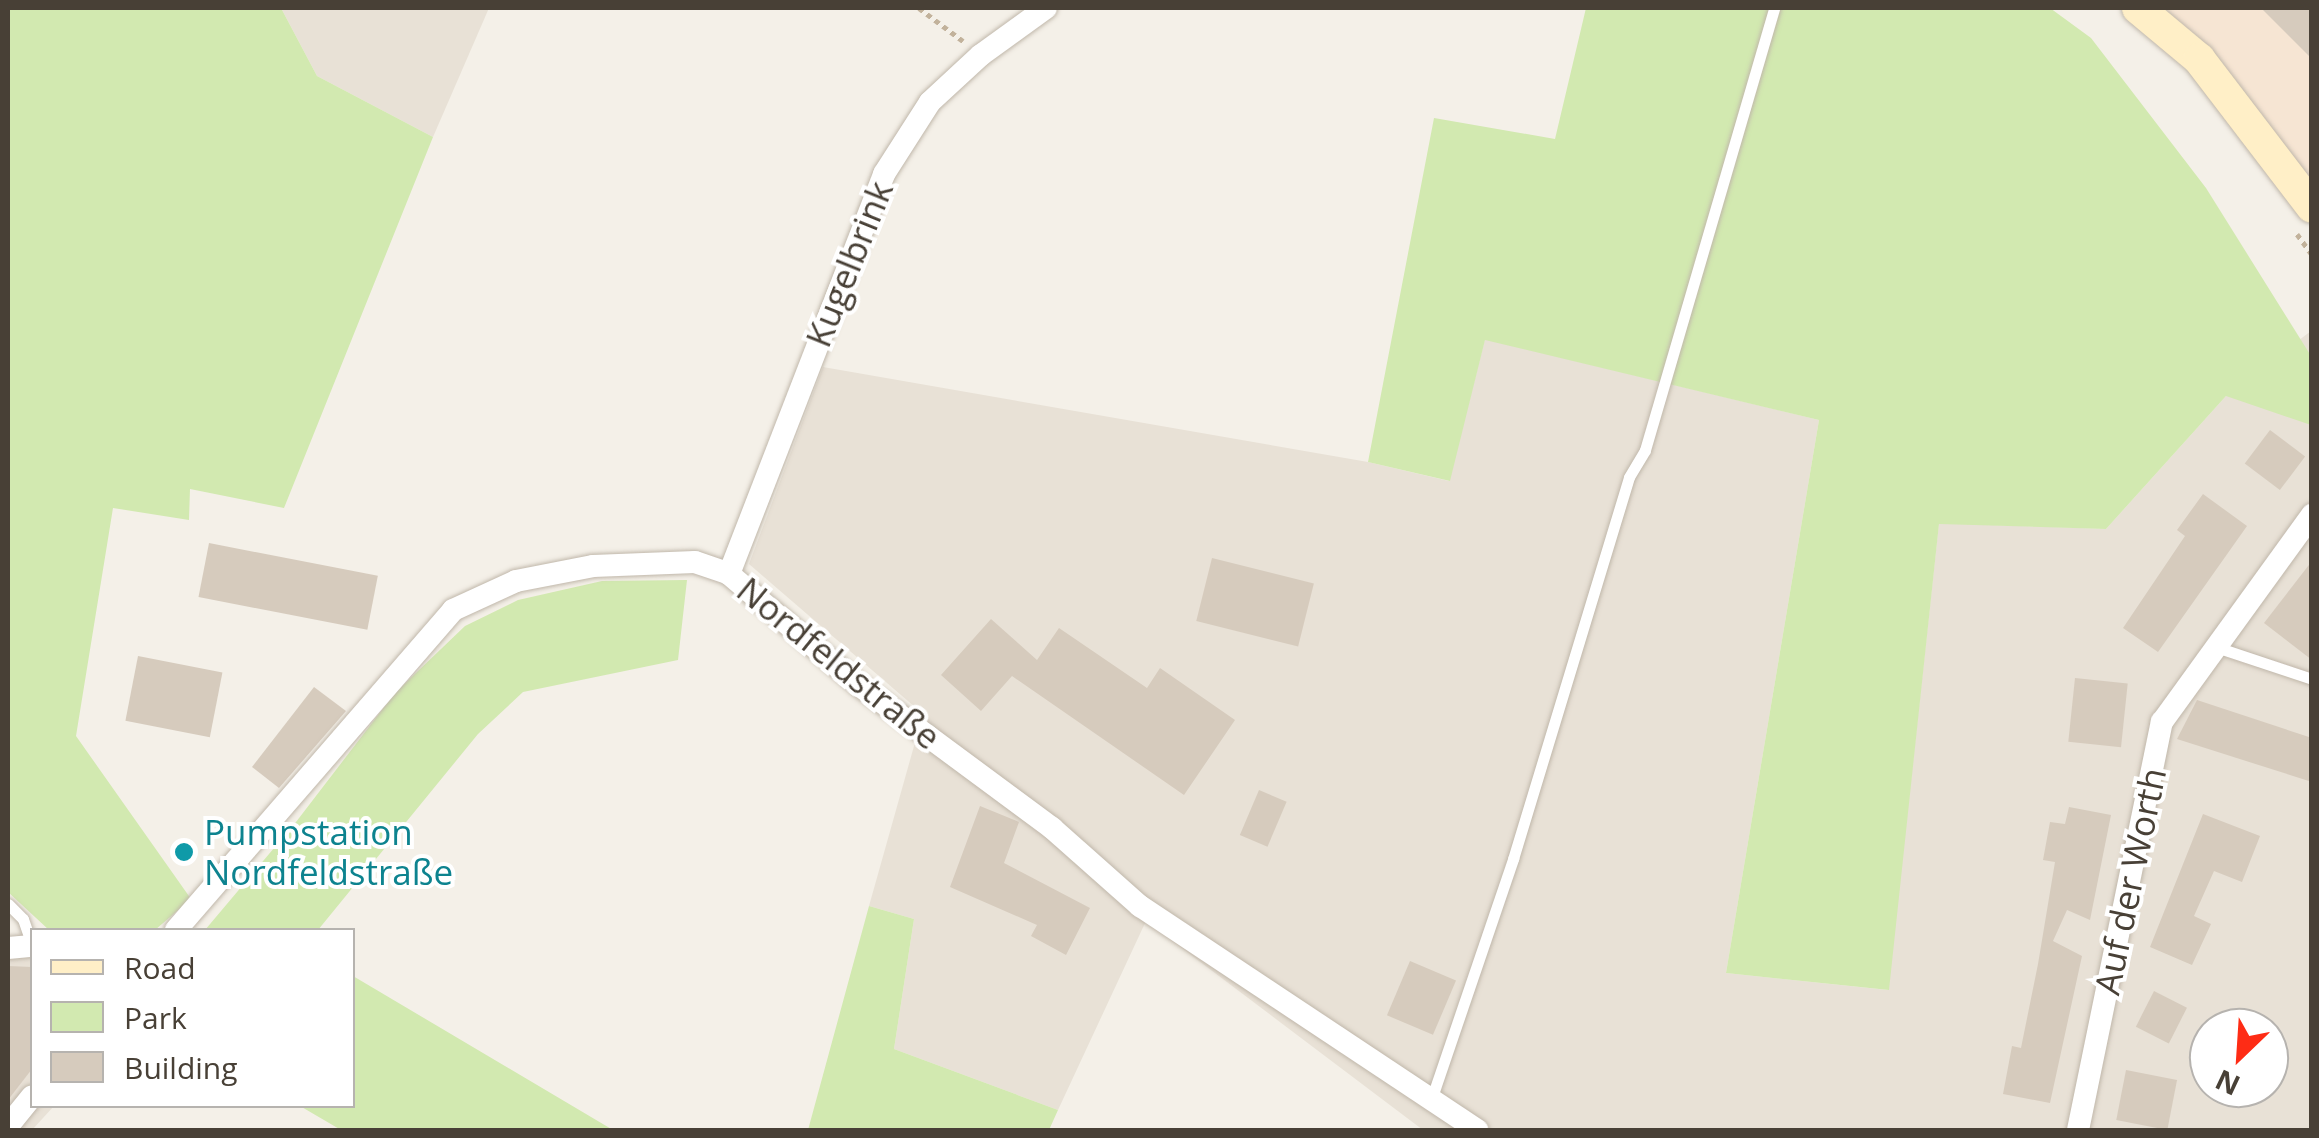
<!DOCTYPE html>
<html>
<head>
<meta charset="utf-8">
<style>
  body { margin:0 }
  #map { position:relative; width:2319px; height:1138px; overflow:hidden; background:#f4f0e8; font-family:"Open Sans",sans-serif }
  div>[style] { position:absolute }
  .residential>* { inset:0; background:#e8e1d6 }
  .commercial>* { inset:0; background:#f6e5d3 }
  .green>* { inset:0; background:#d2e9b0 }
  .building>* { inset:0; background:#d6cbbd; transform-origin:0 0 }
  .path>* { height:5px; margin-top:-2.5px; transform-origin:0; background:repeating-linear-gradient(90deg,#c2b29b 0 5px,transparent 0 10px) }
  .roads { filter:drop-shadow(0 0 2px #c0b7aa) drop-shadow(0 0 2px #c0b7aa) }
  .lane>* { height:11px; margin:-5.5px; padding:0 5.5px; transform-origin:5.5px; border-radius:5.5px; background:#fff }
  .street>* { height:22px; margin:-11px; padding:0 11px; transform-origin:11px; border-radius:11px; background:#fff }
  .secondary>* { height:32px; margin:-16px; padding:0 16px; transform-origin:16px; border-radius:16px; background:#ffefc7 }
  .dots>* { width:28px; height:28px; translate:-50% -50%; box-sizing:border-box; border:5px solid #fff; border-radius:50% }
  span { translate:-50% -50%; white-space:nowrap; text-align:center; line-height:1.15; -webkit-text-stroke:8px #fff; paint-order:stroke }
  .street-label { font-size:35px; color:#484036 }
  .culture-label { font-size:35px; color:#0d838f }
  .left { translate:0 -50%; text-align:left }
  .frame { position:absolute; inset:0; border:10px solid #484036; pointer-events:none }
  .legend { position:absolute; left:30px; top:928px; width:325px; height:180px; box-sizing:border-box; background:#fff; border:2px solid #b6b3af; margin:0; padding:12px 18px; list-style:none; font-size:30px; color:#484036 }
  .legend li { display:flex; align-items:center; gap:20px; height:50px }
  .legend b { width:50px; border:2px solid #b6b3af }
  .north { position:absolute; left:2189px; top:1008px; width:100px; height:100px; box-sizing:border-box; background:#fff; border:2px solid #b6b3af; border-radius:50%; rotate:205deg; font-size:28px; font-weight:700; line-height:40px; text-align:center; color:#484036 }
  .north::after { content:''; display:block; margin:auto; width:35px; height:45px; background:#fe2c15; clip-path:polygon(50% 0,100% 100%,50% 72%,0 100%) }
</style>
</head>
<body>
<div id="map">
  <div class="residential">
    <div style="clip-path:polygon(281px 8px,489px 8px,433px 137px,317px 76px)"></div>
    <div style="clip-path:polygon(evenodd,2311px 331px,2311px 1130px,1423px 1130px,1146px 921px,1058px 1110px,894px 1049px,914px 919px,869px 906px,923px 714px,749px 564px,823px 367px,1368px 462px,1449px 481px,1485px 339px,1819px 420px,1726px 973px,1888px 990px,1939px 523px,2106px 529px,2226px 396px,2311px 331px,2209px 1028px,2269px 1028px,2269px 1088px,2209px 1088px,2209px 1028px)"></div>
    <div style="clip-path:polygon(29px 934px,32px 936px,32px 1106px,54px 1106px,32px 1130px,8px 1130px,8px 937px)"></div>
  </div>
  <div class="commercial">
    <div style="clip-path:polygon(2152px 8px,2311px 8px,2311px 219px)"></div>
  </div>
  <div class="green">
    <div style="clip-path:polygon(8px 8px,281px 8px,317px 76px,433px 137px,284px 508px,190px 489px,189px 520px,113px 508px,76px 736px,191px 899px,155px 930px,49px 930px,8px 892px)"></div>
    <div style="clip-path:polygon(1586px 8px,2050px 8px,2091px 38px,2206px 188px,2311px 356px,2311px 425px,2226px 396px,2106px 529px,1939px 524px,1889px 990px,1726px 973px,1819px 420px,1485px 340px,1450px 481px,1368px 462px,1434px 118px,1555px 139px)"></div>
    <div style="clip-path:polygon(687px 580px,678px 660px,523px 692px,478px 734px,318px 930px,205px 930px,296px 822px,395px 693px,465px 626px,518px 600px,602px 581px)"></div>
    <div style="clip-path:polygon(869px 906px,914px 919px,894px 1049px,1058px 1110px,1049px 1130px,808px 1130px)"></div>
    <div style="clip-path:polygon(353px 976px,613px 1130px,341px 1130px,300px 1106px,352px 1106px)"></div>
  </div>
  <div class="building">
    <div style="clip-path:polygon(2261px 8px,2312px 8px,2312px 59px)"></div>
    <div style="left:2270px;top:430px;width:44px;height:42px;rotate:37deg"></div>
    <div style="clip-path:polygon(2203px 494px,2247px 526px,2158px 652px,2123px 628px,2185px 536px,2177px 530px)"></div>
    <div style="left:209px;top:543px;width:172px;height:55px;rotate:11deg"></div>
    <div style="left:1212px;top:558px;width:105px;height:65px;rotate:14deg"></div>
    <div style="clip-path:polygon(2312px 561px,2312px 660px,2264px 623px)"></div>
    <div style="clip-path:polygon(991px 619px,1037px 660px,1059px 628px,1147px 688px,1160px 668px,1235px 720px,1184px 795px,1012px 676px,981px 711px,941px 675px)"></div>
    <div style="left:138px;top:656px;width:86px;height:66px;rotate:11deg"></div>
    <div style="left:2075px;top:678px;width:53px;height:64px;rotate:6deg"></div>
    <div style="clip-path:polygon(314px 687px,346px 711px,279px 788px,252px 767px)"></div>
    <div style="clip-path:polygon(2197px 700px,2312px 738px,2312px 782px,2177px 739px)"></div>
    <div style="left:1259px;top:790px;width:30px;height:49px;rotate:23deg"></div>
    <div style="clip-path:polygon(980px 806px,1019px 822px,1004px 863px,1090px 908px,1066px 955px,1031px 936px,1037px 925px,950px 887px)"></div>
    <div style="clip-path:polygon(2069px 807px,2111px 815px,2090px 920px,2067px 910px,2053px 941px,2082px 956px,2050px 1103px,2003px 1094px,2012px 1046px,2021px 1048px,2038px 964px,2055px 862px,2043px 860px,2050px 822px,2065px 824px)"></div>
    <div style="clip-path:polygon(2203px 814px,2260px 836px,2242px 882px,2214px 871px,2194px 916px,2211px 924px,2192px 965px,2150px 947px)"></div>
    <div style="left:1410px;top:961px;width:50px;height:59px;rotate:23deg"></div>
    <div style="clip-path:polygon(8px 966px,32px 967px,32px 1069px,8px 1100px)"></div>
    <div style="left:2154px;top:991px;width:37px;height:40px;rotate:27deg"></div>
    <div style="left:2126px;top:1070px;width:52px;height:51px;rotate:11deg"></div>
  </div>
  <div class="path">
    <div style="left:919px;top:8px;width:55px;rotate:36.9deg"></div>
    <div style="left:2297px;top:234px;width:26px;rotate:54deg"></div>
  </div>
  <div class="roads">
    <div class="lane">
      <div style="left:2216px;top:647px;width:101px;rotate:18.4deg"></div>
      <div style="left:8px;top:904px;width:21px;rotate:45deg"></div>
      <div style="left:23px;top:919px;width:28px;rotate:71deg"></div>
      <div style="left:1431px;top:1100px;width:255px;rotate:-71.2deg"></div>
      <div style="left:1513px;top:859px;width:399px;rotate:-73.1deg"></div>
      <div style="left:1629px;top:477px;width:31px;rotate:-59deg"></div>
      <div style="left:1645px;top:450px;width:460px;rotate:-73.7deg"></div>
    </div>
    <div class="street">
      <div style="left:729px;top:574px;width:429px;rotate:-68.8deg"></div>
      <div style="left:884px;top:174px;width:85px;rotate:-57.4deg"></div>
      <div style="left:930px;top:102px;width:69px;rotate:-42.7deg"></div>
      <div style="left:981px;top:55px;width:80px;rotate:-35.9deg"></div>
      <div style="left:176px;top:930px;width:423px;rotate:-49.1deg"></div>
      <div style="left:453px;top:610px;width:69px;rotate:-24.7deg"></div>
      <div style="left:516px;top:581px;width:78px;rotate:-11deg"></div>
      <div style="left:593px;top:566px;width:102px;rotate:-2.2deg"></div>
      <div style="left:695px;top:562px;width:36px;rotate:19deg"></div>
      <div style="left:729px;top:574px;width:172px;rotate:40.5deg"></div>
      <div style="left:860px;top:686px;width:239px;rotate:36.5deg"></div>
      <div style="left:1052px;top:828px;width:118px;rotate:41.6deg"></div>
      <div style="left:1140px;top:906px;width:405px;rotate:33.6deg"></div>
      <div style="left:8px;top:948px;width:24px;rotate:-5deg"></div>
      <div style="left:8px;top:1126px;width:38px;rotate:-51deg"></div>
      <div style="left:2078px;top:1130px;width:417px;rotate:-78.4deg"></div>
      <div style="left:2162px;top:722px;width:256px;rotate:-54.1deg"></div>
    </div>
    <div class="secondary">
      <div style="left:2138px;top:8px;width:80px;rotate:39.9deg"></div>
      <div style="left:2199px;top:59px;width:186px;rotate:52.6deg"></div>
    </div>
  </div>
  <div class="dots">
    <div style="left:184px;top:852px;background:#0f9aa8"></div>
  </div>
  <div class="street-label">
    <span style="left:849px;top:264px;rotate:-68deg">Kugelbrink</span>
    <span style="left:839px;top:663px;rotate:39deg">Nordfeldstraße</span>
    <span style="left:2130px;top:881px;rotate:-78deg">Auf der Worth</span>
  </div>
  <div class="culture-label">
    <span class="left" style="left:204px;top:852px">Pumpstation<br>Nordfeldstraße</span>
  </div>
  <div class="frame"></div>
  <ul class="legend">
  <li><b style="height:12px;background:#ffefc7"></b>Road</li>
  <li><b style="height:28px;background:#d2e9b0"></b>Park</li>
  <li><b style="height:28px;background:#d6cbbd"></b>Building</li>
  </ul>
  <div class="north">N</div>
</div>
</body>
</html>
